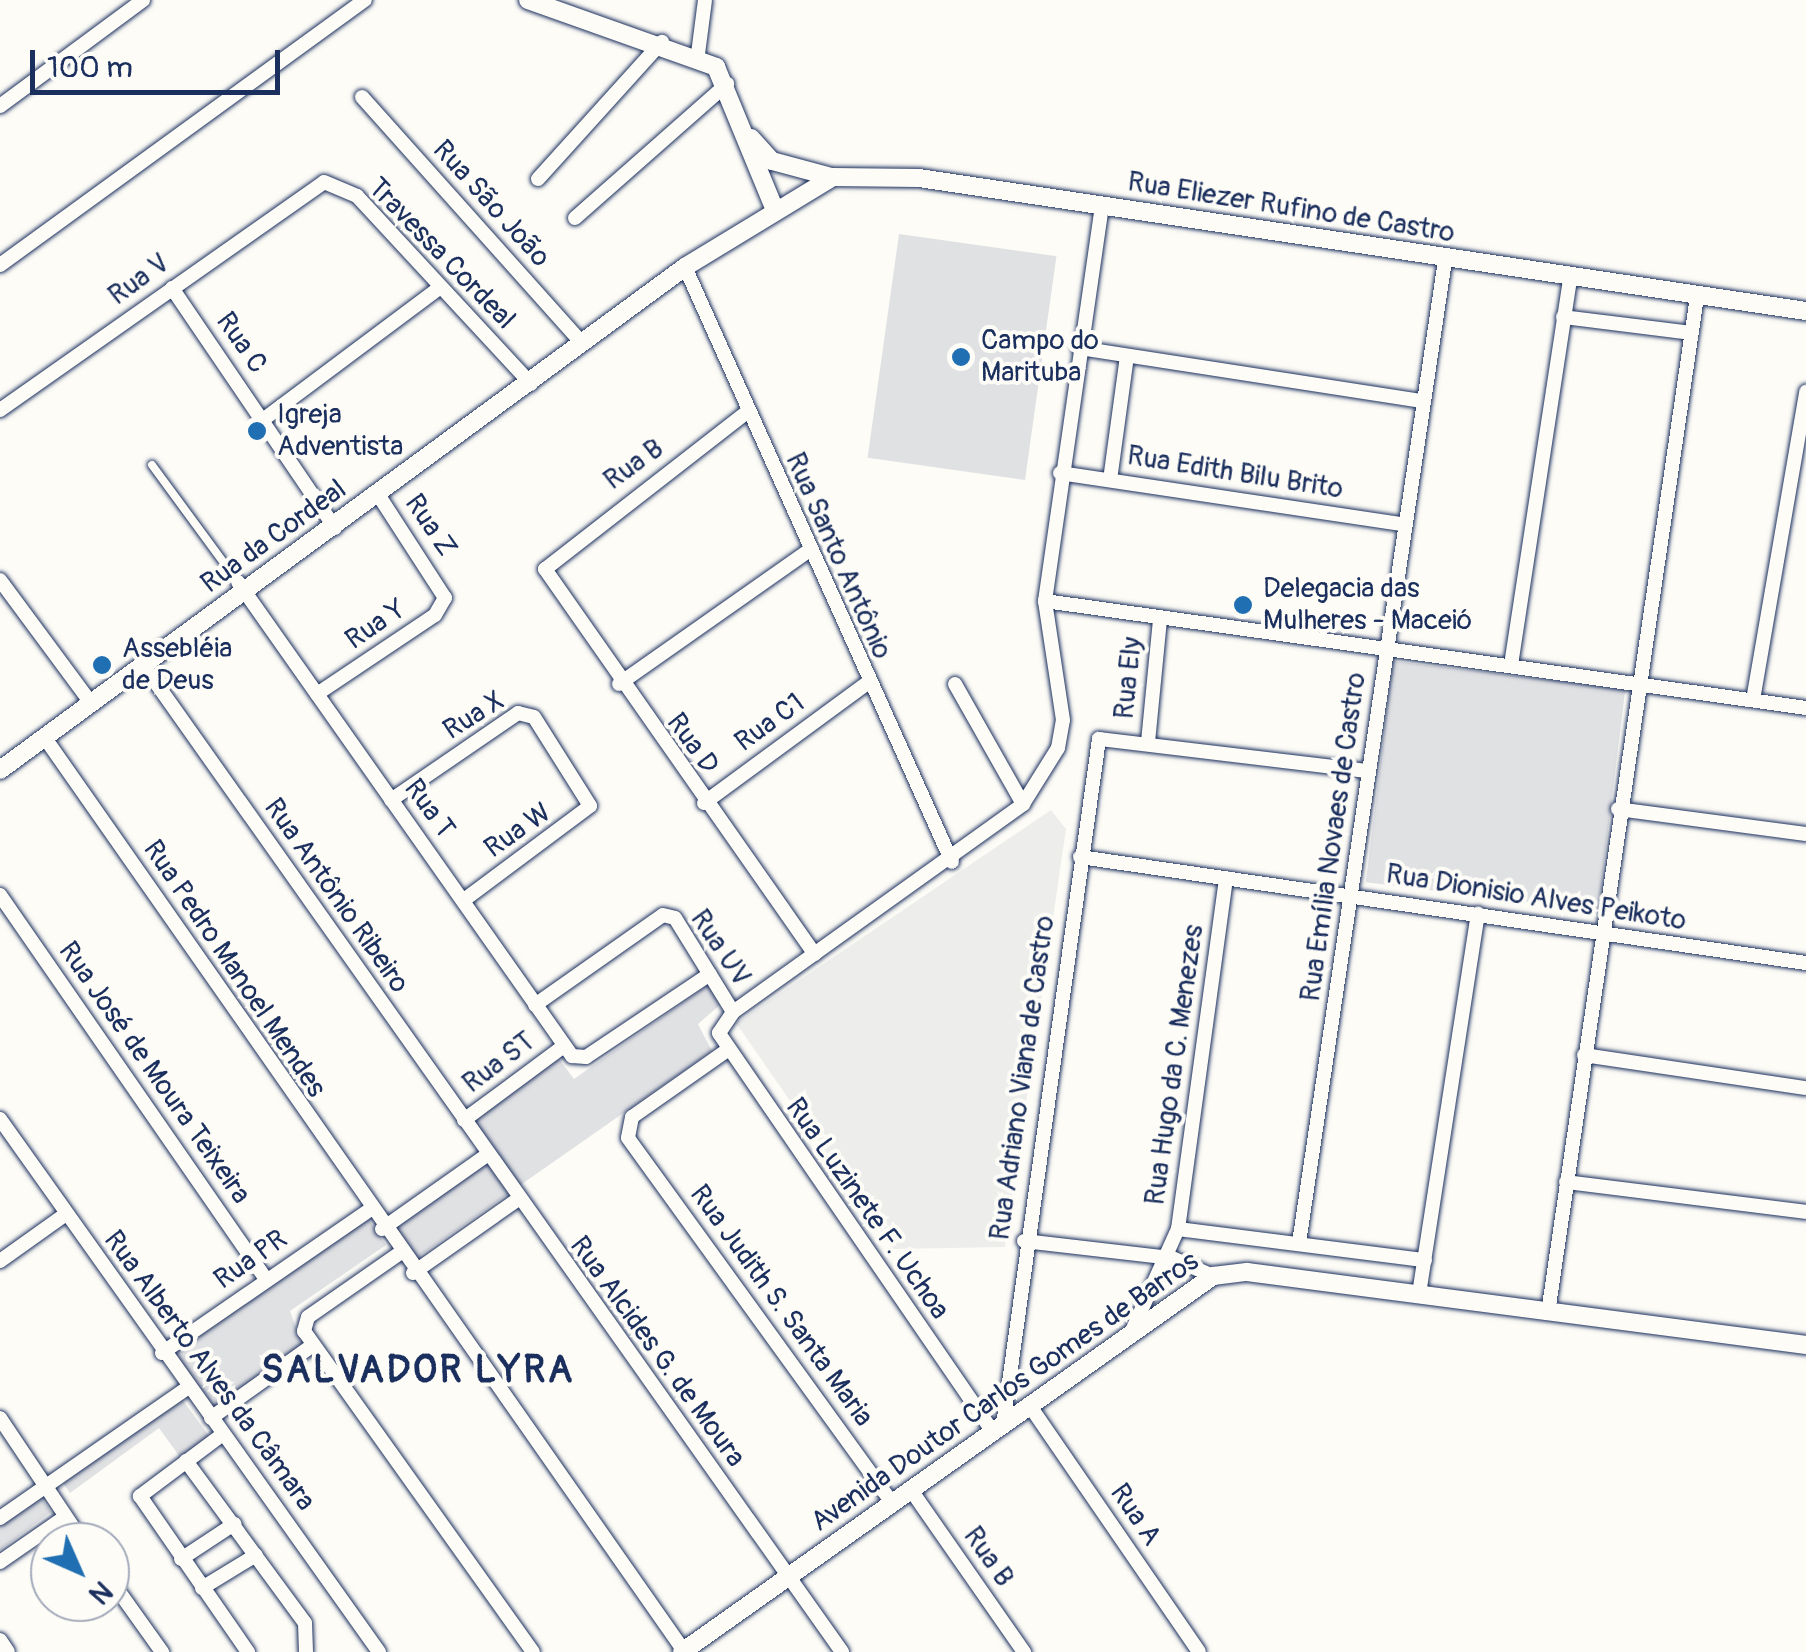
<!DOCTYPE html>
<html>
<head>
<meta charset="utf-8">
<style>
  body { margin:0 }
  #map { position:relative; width:1806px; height:1652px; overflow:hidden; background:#fdfcf7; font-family:Pangolin,sans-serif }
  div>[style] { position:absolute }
  .built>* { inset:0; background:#edeeec }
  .green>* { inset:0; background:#e0e1e3; transform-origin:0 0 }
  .roads { filter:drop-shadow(0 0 2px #1b2f5e) drop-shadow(0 0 2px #1b2f5e) }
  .service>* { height:8px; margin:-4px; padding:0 4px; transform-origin:4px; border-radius:4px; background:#fdfcf7 }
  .minor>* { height:14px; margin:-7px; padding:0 7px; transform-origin:7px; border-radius:7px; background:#fdfcf7 }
  .tertiary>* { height:18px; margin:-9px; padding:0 9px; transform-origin:9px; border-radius:9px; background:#fdfcf7 }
  .dots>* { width:28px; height:28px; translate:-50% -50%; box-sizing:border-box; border:5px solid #fdfcf7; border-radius:50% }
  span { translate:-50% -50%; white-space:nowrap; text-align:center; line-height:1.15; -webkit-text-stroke:8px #fdfcf7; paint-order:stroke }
  .street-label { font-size:28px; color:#1b2f5e }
  .poi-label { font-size:28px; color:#1b2f5e }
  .left { translate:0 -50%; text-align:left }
  .district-label { font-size:38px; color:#1b2f5e; font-weight:700; letter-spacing:2.5px }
  .north { position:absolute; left:30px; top:1522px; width:100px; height:100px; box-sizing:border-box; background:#fdfcf7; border:2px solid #a3aaba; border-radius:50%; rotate:135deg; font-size:28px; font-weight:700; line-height:40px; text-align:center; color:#1b2f5e }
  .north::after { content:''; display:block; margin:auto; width:35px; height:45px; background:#1f6fb2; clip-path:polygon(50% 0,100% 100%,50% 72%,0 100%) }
  .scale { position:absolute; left:30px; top:50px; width:250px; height:45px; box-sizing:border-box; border:5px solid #1b2f5e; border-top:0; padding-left:12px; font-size:30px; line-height:35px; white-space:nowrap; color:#1b2f5e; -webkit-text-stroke:8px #fdfcf7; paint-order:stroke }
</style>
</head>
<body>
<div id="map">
  <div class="built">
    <div style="clip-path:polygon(1051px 810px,1066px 829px,1005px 1247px,893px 1249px,736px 1023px)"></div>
  </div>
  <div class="green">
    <div style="left:899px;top:234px;width:159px;height:226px;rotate:8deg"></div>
    <div style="left:1393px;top:661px;width:234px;height:223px;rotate:7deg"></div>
    <div style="clip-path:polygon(708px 985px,721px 1004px,698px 1024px,712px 1051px,412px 1261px,389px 1228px,492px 1155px,468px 1120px,556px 1055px,574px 1079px)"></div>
    <div style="clip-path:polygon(366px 1216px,386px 1245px,290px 1311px,303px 1347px,208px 1413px,168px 1355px)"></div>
    <div style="clip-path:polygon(181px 1398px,209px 1436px,180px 1457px,159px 1428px,70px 1493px,63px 1483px)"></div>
    <div style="clip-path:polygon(40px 1496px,51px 1512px,0 1550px,0 1526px)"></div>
  </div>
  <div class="roads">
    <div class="service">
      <div style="left:152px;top:465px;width:145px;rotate:53.7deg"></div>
    </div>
    <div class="minor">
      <div style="left:698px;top:54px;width:54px;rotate:-82.6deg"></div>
      <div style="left:362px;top:97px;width:331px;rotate:48.2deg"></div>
      <div style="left:0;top:106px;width:178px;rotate:-36.5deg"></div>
      <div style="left:538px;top:179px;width:185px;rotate:-47.9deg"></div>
      <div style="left:575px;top:218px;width:203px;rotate:-41.4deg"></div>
      <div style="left:0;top:265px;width:451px;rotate:-36deg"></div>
      <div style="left:685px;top:267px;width:652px;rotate:65.83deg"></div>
      <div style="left:172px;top:288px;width:290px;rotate:55.8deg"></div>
      <div style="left:1563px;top:317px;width:129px;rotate:7.1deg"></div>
      <div style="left:1079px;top:348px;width:347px;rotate:8.8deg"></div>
      <div style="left:0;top:410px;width:396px;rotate:-35.1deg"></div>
      <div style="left:324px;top:182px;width:36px;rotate:23deg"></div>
      <div style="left:357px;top:196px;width:256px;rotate:47.2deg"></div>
      <div style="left:747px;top:412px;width:256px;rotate:142.1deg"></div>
      <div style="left:545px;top:569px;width:470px;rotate:55deg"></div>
      <div style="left:264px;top:419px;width:219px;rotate:-36.8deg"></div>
      <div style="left:1060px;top:473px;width:347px;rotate:8.5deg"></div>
      <div style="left:1110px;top:480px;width:125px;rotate:-82.2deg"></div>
      <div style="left:0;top:580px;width:153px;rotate:53.5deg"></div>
      <div style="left:238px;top:582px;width:580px;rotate:54.83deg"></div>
      <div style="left:572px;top:1056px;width:14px;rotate:4deg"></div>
      <div style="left:586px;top:1057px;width:149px;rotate:-33.8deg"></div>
      <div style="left:1045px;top:601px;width:768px;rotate:8deg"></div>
      <div style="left:1511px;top:665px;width:391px;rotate:-81.3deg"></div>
      <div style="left:144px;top:666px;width:1208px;rotate:54.7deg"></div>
      <div style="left:619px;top:684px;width:230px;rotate:-35.1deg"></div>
      <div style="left:955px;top:684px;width:138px;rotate:60.5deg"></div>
      <div style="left:317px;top:694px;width:142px;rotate:-33.8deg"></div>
      <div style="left:435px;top:615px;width:20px;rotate:-60deg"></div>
      <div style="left:445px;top:598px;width:121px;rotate:-122.9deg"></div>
      <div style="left:1753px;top:700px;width:313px;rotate:-80.2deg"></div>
      <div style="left:45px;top:738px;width:1114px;rotate:55.01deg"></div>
      <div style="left:1148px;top:742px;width:124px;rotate:-84.4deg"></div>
      <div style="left:391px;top:800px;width:154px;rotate:-34.4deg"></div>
      <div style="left:518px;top:713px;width:16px;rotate:14deg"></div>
      <div style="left:534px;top:717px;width:105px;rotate:57.8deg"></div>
      <div style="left:590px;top:806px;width:157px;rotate:143.3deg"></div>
      <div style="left:704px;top:803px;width:201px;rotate:-36.3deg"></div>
      <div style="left:1618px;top:809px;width:190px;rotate:7.6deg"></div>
      <div style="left:1080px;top:857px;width:734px;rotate:8.31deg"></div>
      <div style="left:0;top:895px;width:467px;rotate:55.3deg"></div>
      <div style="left:535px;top:1005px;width:156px;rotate:-35.1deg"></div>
      <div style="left:663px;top:915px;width:12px;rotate:14deg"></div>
      <div style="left:675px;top:918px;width:110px;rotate:58.3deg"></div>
      <div style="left:726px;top:1051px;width:115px;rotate:144.9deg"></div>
      <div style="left:632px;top:1117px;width:21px;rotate:101deg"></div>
      <div style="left:628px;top:1138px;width:450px;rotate:54.1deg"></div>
      <div style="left:1584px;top:1055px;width:224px;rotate:8.5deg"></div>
      <div style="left:0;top:1119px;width:654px;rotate:54.58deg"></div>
      <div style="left:464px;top:1120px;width:124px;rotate:-36.5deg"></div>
      <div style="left:1566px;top:1182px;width:242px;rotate:7.1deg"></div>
      <div style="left:382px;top:1229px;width:128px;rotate:-35.2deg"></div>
      <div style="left:1178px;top:1229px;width:249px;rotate:7.2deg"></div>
      <div style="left:1024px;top:1241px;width:149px;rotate:6.6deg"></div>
      <div style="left:1172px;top:1258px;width:45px;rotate:23.7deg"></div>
      <div style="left:1299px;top:1243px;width:994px;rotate:-81.55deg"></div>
      <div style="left:400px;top:1253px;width:112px;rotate:145.2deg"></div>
      <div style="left:308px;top:1317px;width:15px;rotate:106deg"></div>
      <div style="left:304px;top:1331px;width:394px;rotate:54.5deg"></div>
      <div style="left:0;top:1261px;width:81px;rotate:-35.5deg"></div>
      <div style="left:413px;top:1273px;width:127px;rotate:-35.1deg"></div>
      <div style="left:1419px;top:1294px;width:385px;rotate:-81.2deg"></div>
      <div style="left:1548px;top:1313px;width:1028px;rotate:-81.66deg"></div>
      <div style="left:1131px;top:1333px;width:114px;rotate:-65.7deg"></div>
      <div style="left:1178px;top:1229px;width:354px;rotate:-82.2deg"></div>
      <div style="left:162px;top:1353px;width:252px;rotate:-34.6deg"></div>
      <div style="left:1030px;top:1406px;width:298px;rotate:55.5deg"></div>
      <div style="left:0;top:1418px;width:149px;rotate:56.2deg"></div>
      <div style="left:211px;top:1418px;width:125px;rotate:-35.6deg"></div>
      <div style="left:1003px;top:1425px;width:693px;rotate:-82.03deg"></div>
      <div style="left:1099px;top:739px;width:269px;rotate:6.8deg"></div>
      <div style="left:993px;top:1432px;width:484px;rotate:-124.5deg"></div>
      <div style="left:719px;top:1033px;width:25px;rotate:-56deg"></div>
      <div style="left:733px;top:1012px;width:357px;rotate:-35.6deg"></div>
      <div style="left:1023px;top:804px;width:66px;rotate:-58deg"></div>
      <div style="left:1058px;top:748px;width:28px;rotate:-80deg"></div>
      <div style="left:1063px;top:720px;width:120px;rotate:-98.6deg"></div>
      <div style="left:1045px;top:601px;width:398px;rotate:-81.8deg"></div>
      <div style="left:223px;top:1434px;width:104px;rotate:143.2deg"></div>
      <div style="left:140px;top:1496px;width:190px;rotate:55.3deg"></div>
      <div style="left:186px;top:1461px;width:201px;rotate:53.7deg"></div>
      <div style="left:305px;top:1623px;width:29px;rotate:88deg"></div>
      <div style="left:911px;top:1490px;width:198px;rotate:55.1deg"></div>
      <div style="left:0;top:1518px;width:228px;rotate:-34.8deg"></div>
      <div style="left:181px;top:1559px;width:64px;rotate:-33.4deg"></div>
      <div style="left:0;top:1562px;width:79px;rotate:-34.7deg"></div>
      <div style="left:110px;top:1579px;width:90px;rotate:54.5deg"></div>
      <div style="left:202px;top:1588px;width:63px;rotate:-31.4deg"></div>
      <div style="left:0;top:1640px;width:14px;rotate:56deg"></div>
    </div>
    <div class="tertiary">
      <div style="left:528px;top:0;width:200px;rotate:19.6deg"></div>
      <div style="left:716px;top:67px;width:149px;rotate:67.6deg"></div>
      <div style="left:751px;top:138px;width:31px;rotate:48deg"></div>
      <div style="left:772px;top:161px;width:58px;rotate:15deg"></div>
      <div style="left:0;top:770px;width:850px;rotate:-36.29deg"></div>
      <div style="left:685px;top:267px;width:173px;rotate:-31.3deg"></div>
      <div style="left:833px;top:177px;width:86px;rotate:0.7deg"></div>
      <div style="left:919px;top:178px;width:897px;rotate:8.53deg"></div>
      <div style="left:682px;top:1652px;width:651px;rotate:-35.3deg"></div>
      <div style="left:1213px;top:1276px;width:34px;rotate:-7deg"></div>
      <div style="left:1247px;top:1272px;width:564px;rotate:7.44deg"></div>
    </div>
  </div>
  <div class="dots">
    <div style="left:961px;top:357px;background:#1f6fb2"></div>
    <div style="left:257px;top:431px;background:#1f6fb2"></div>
    <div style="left:1243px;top:605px;background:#1f6fb2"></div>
    <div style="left:102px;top:665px;background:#1f6fb2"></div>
  </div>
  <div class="street-label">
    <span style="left:491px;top:204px;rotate:48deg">Rua São João</span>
    <span style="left:1291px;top:208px;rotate:9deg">Rua Eliezer Rufino de Castro</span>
    <span style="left:441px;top:254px;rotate:46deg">Travessa Cordeal</span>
    <span style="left:139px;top:280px;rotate:-36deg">Rua V</span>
    <span style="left:241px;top:343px;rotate:55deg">Rua C</span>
    <span style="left:634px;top:465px;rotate:-36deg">Rua B</span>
    <span style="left:1235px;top:473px;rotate:9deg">Rua Edith Bilu Brito</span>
    <span style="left:430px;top:526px;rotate:56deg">Rua Z</span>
    <span style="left:274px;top:537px;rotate:-36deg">Rua da Cordeal</span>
    <span style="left:838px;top:556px;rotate:66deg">Rua Santo Antônio</span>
    <span style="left:376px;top:625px;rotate:-34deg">Rua Y</span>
    <span style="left:1129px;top:678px;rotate:-84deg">Rua Ely</span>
    <span style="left:474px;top:716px;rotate:-32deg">Rua X</span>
    <span style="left:770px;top:723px;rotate:-36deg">Rua C1</span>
    <span style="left:692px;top:744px;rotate:54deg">Rua D</span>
    <span style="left:429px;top:809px;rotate:54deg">Rua T</span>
    <span style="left:518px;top:831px;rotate:-35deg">Rua W</span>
    <span style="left:1334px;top:837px;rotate:-82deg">Rua Emília Novaes de Castro</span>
    <span style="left:336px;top:896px;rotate:55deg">Rua Antônio Ribeiro</span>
    <span style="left:1536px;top:898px;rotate:9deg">Rua Dionisio Alves Peikoto</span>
    <span style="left:720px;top:948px;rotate:56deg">Rua UV</span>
    <span style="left:234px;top:969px;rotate:56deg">Rua Pedro Manoel Mendes</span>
    <span style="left:499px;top:1063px;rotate:-37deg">Rua ST</span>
    <span style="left:1175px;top:1065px;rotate:-82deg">Rua Hugo da C. Menezes</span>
    <span style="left:154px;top:1073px;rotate:55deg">Rua José de Moura Teixeira</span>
    <span style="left:1023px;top:1078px;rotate:-82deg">Rua Adriano Viana de Castro</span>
    <span style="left:867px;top:1209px;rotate:55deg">Rua Luzinete F. Uchoa</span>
    <span style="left:251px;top:1260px;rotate:-35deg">Rua PR</span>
    <span style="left:781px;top:1306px;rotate:54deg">Rua Judith S. Santa Maria</span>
    <span style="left:657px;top:1352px;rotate:54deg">Rua Alcides G. de Moura</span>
    <span style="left:209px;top:1371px;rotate:54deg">Rua Alberto Alves da Câmara</span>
    <span style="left:1005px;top:1392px;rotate:-35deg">Avenida Doutor Carlos Gomes de Barros</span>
    <span style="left:1135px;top:1515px;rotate:56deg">Rua A</span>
    <span style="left:988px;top:1557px;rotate:55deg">Rua B</span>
  </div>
  <div class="poi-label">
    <span class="left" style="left:981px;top:357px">Campo do<br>Marituba</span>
    <span class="left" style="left:277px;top:431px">Igreja<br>Adventista</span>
    <span class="left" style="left:1263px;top:605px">Delegacia das<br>Mulheres - Maceió</span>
    <span class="left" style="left:122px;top:665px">Assebléia<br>de Deus</span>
  </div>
  <div class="district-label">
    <span style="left:418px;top:1371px">SALVADOR LYRA</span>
  </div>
  <div class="north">N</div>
  <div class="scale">100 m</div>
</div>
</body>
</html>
